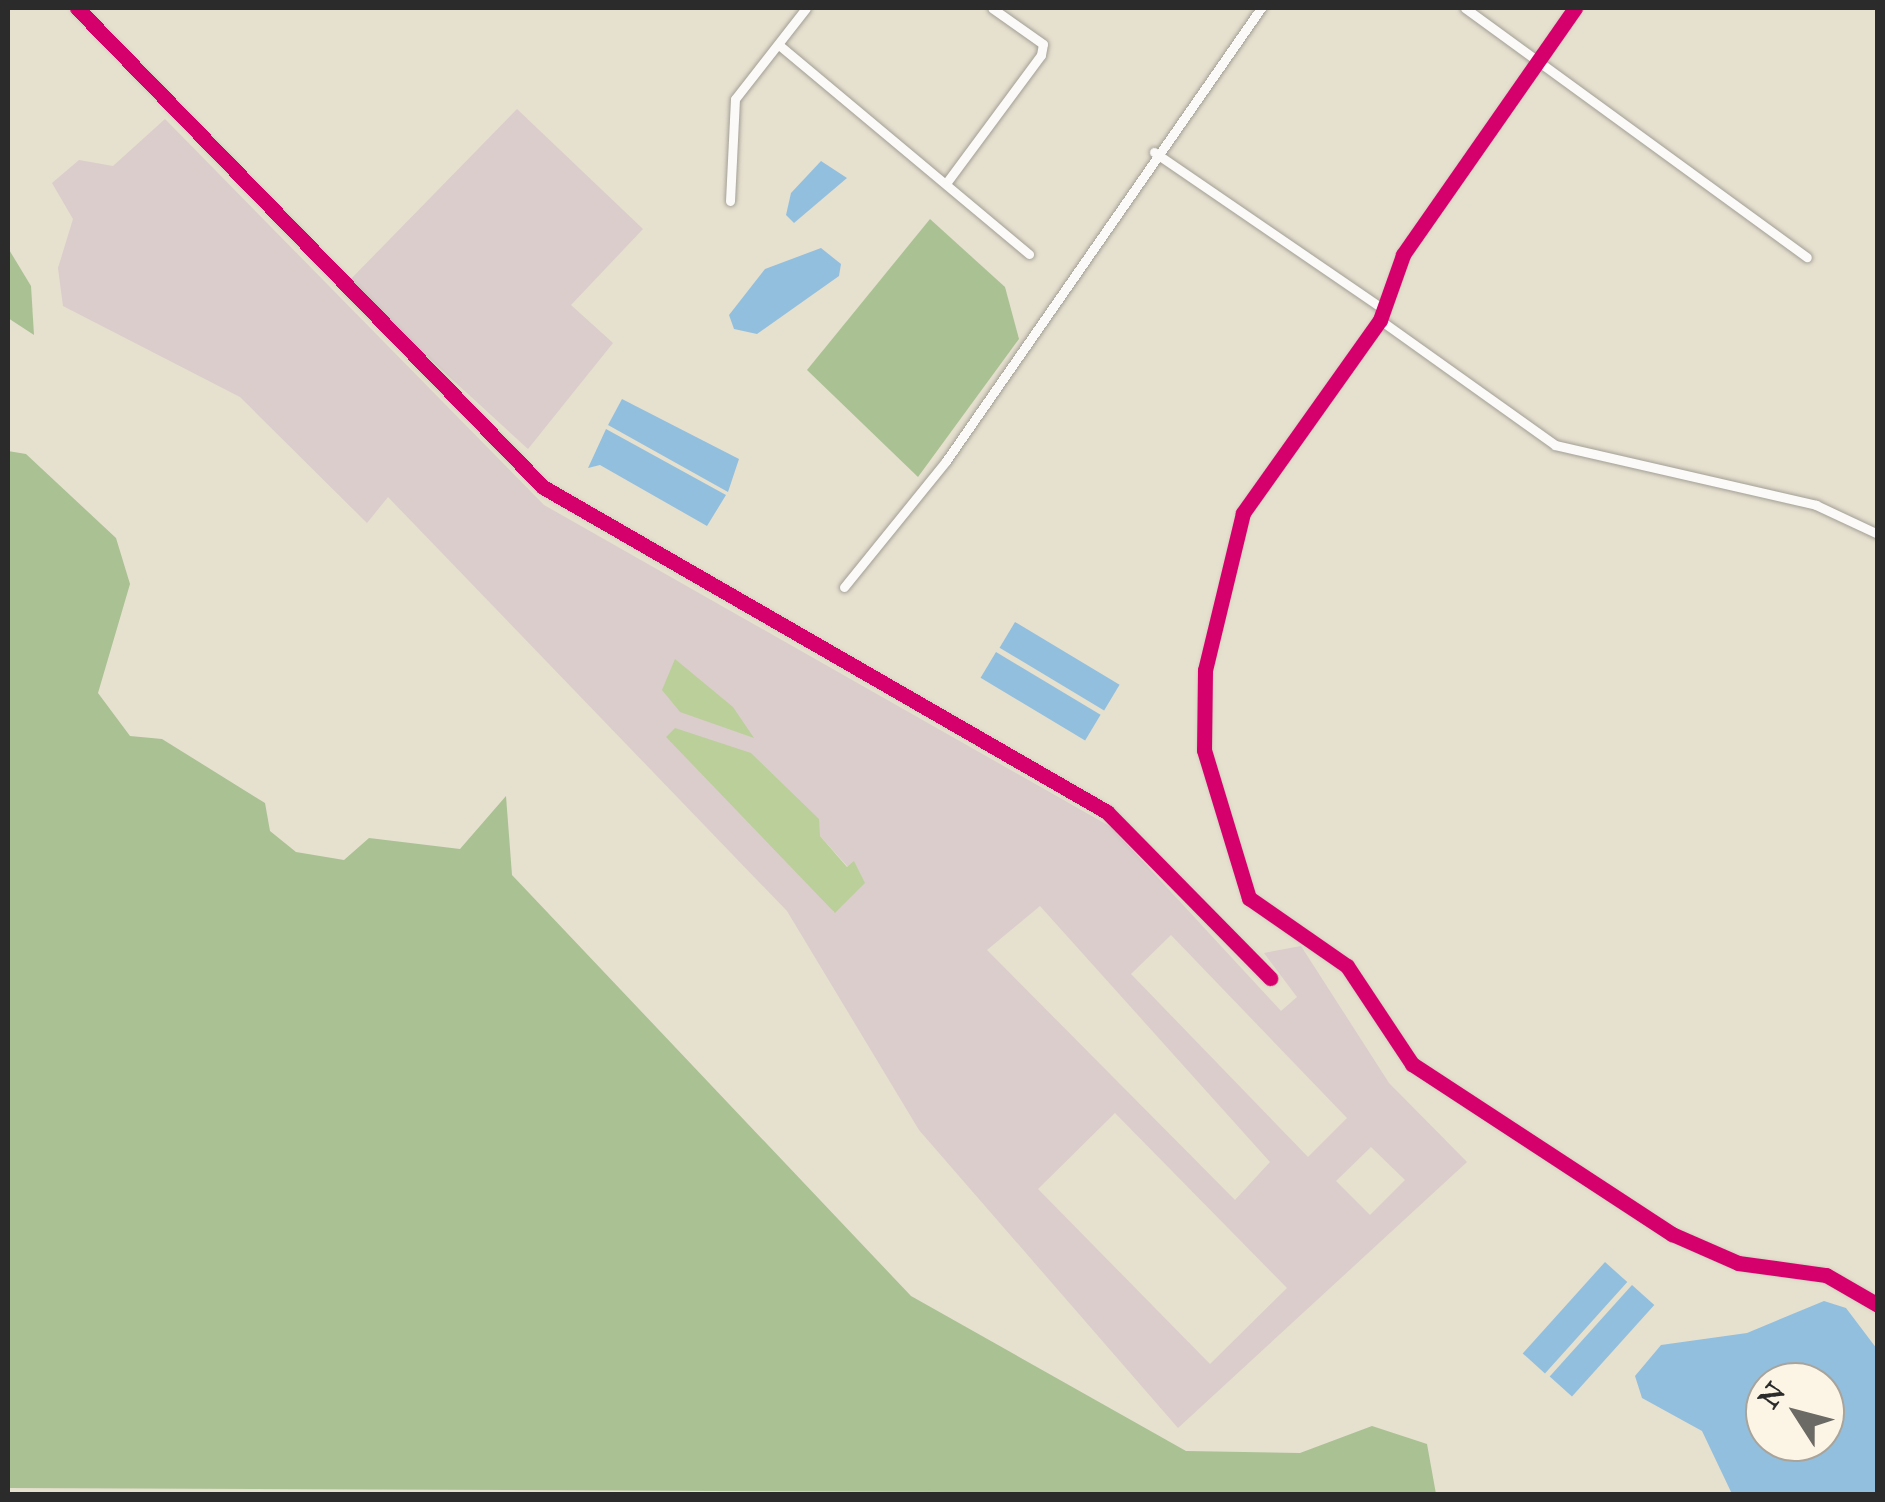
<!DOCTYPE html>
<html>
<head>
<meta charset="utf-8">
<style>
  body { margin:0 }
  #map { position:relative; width:1885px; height:1502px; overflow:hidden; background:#e6e0cf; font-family:"IM FELL Great Primer",serif }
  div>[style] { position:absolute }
  .industrial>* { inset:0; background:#dbcdcb }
  .green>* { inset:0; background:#bbcf9a }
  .forest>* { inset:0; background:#aac193 }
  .water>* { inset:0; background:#93bfde; transform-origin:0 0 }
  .roads { filter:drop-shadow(0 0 2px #a29f95) drop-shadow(0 0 2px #a29f95) }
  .minor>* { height:9px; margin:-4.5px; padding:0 4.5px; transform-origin:4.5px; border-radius:4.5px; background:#fbfaf8 }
  .cycleway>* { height:15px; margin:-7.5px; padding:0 7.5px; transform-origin:7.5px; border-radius:7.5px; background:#d6006c }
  span { translate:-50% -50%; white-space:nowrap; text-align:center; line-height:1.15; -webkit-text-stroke:10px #fcf5e5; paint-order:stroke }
  .frame { position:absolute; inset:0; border:10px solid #2b2b2b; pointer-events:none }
  .north { position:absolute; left:1745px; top:1362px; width:100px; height:100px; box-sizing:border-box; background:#fcf5e5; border:2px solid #a8a49b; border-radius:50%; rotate:306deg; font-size:28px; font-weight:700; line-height:40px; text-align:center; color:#2b2b2b }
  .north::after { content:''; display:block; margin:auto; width:35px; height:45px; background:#6c6a64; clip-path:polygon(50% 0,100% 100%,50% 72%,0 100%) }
</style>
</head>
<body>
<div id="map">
  <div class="industrial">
    <div style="clip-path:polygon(517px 109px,643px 229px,571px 305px,613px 343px,528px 449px,347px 283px)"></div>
    <div style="clip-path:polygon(evenodd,165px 119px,544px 505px,1111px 827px,1281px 1011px,1297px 997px,1264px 953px,1301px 946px,1389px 1083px,1467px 1162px,1178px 1428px,919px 1130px,787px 911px,388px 497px,367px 523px,240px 397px,63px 306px,58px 268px,73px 219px,52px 183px,79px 160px,113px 166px,165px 119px,820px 836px,848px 867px,854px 862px,834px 912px,785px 851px,820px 836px,165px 119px,1040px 906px,1270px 1162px,1235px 1200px,987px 950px,1040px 906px,165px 119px,1171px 935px,1347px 1118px,1308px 1157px,1131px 974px,1171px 935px,165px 119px,1115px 1113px,1287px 1288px,1210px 1364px,1038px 1189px,1115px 1113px,165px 119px,1371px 1147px,1405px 1180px,1370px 1215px,1336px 1181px,1371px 1147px)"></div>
  </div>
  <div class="green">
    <div style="clip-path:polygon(675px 659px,733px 707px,754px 738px,680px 712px,662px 690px)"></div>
    <div style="clip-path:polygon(675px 728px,751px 753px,819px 819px,820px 836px,847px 867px,854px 861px,865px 883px,835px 913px,666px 737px)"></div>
  </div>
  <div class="forest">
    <div style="clip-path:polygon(930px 219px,1005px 287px,1019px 339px,918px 477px,807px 370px)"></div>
    <div style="clip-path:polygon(8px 248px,31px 286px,34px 335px,8px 318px)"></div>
    <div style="clip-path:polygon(8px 451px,26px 454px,116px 538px,130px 584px,98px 693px,130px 736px,162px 739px,265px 803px,270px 831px,296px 852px,344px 860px,369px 838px,460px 849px,506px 796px,512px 875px,911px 1296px,1186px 1451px,1300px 1453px,1372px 1426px,1427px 1444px,1436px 1494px,8px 1488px)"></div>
  </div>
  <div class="water">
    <div style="clip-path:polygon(821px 161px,847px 178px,794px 223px,786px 215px,791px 193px)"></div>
    <div style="clip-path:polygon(821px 248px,841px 264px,839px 276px,757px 334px,734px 329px,729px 315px,765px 269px)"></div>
    <div style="clip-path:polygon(622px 399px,739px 459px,728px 492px,608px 425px)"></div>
    <div style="clip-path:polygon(606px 429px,726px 495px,707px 526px,600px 465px,588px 468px)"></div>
    <div style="left:1015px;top:622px;width:122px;height:30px;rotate:31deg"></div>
    <div style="left:996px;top:652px;width:122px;height:30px;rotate:31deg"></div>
    <div style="left:1605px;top:1262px;width:30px;height:123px;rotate:42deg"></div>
    <div style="left:1632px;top:1285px;width:30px;height:123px;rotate:42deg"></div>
    <div style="clip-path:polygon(evenodd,1824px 1301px,1846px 1308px,1877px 1349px,1877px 1494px,1732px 1494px,1702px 1431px,1642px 1398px,1635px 1376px,1661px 1345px,1747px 1333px,1824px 1301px,1765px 1382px,1825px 1382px,1825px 1442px,1765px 1442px,1765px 1382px)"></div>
  </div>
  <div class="roads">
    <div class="minor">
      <div style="left:77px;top:8px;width:668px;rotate:45.79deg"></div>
      <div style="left:543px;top:487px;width:651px;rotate:29.95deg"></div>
      <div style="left:1107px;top:812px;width:233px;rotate:45.5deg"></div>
      <div style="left:1465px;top:8px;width:423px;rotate:36.1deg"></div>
      <div style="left:1575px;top:8px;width:301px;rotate:124.9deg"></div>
      <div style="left:1403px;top:255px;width:69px;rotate:109.5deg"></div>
      <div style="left:1380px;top:320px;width:237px;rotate:125.4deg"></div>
      <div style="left:1243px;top:513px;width:162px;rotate:103.6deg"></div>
      <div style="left:1205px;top:670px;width:80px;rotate:90.7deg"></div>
      <div style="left:1204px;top:750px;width:155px;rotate:73.1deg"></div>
      <div style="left:1249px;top:898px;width:119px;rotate:34.8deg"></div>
      <div style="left:1347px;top:966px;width:118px;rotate:56.4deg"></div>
      <div style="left:1412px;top:1064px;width:311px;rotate:33.2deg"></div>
      <div style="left:1672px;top:1234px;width:72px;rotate:23.7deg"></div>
      <div style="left:1738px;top:1263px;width:89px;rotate:7.8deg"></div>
      <div style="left:1826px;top:1275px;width:60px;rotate:30deg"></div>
      <div style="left:779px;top:45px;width:326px;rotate:39.9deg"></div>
      <div style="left:1154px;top:152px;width:278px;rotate:34.4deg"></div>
      <div style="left:947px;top:182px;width:158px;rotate:-53.5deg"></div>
      <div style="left:1041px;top:55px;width:11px;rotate:-80deg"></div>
      <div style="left:1043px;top:44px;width:62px;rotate:-144.8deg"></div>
      <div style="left:730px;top:201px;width:102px;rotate:-87.2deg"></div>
      <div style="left:735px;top:99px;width:115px;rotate:-52deg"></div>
      <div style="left:1380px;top:320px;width:215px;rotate:35.5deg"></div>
      <div style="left:1555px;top:445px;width:268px;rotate:12.9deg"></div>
      <div style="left:1816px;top:505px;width:68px;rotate:25.1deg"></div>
      <div style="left:844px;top:587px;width:162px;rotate:-51deg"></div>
      <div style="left:946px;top:461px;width:552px;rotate:-55.19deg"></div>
    </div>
  </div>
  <div class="cycleway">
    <div style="left:77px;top:8px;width:668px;rotate:45.79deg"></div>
    <div style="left:543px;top:487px;width:651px;rotate:29.95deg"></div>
    <div style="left:1107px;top:812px;width:233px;rotate:45.5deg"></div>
    <div style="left:1575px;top:8px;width:301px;rotate:124.9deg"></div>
    <div style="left:1403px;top:255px;width:69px;rotate:109.5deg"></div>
    <div style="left:1380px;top:320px;width:237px;rotate:125.4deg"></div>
    <div style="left:1243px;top:513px;width:162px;rotate:103.6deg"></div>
    <div style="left:1205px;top:670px;width:80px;rotate:90.7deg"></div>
    <div style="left:1204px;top:750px;width:155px;rotate:73.1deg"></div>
    <div style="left:1249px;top:898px;width:119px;rotate:34.8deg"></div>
    <div style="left:1347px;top:966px;width:118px;rotate:56.4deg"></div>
    <div style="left:1412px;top:1064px;width:311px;rotate:33.2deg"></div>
    <div style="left:1672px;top:1234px;width:72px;rotate:23.7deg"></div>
    <div style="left:1738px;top:1263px;width:89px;rotate:7.8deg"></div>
    <div style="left:1826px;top:1275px;width:60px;rotate:30deg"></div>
  </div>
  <div class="frame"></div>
  <div class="north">N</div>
</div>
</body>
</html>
